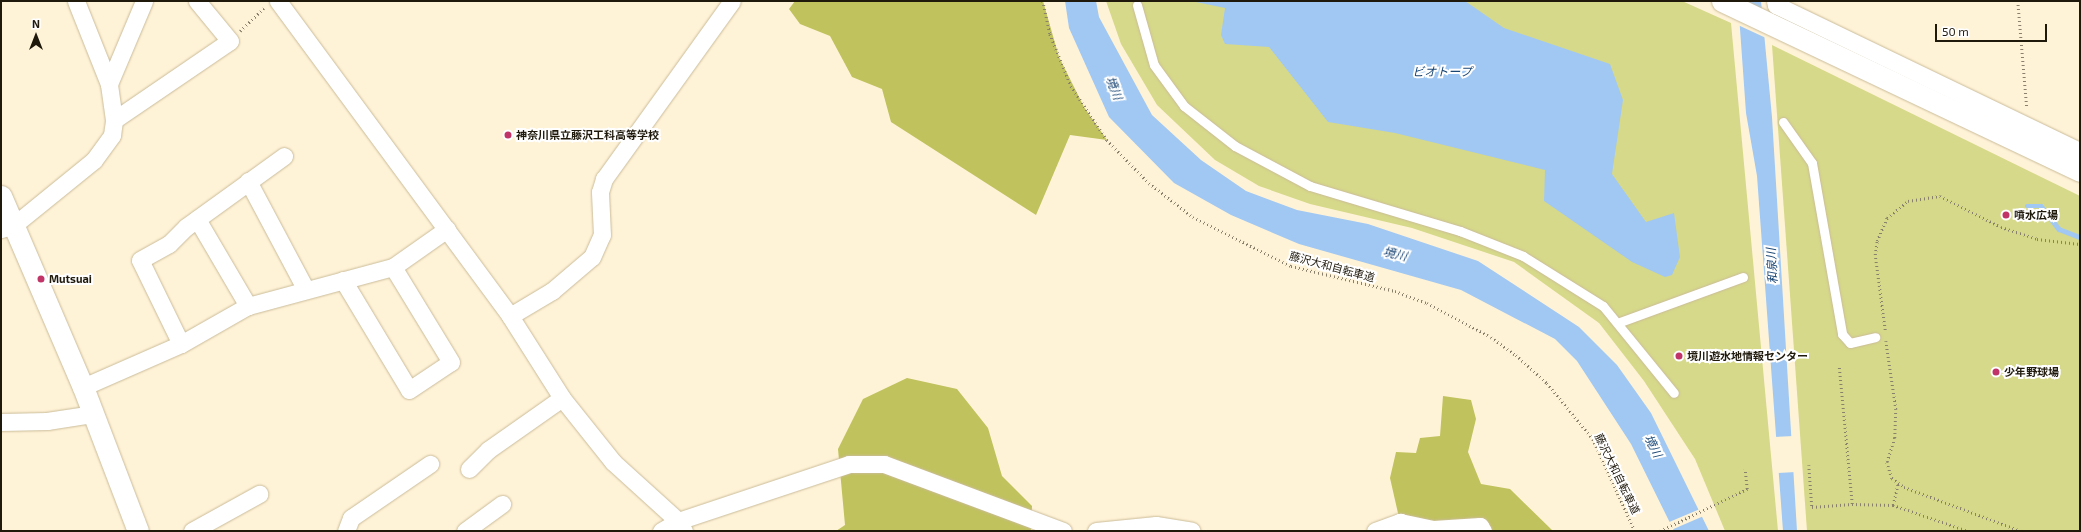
<!DOCTYPE html>
<html>
<head>
<meta charset="utf-8">
<style>
  body { margin:0 }
  #map { position:relative; width:2081px; height:532px; overflow:hidden; background:#fff3d7; font-family:"Exo 2","Noto Sans JP",sans-serif }
  div>[style] { position:absolute }
  .green>* { inset:0; background:#d6d989 }
  .forest>* { inset:0; background:#c0c25e }
  .water>* { inset:0; background:#a1c8f3 }
  .pier>* { inset:0; background:#fff3d7; transform-origin:0 0 }
  .stream>* { height:4.5px; margin:-2.25px; padding:0 2.25px; transform-origin:2.25px; border-radius:2.25px; background:#a1c8f3 }
  .path>* { height:2.5px; margin-top:-1.25px; transform-origin:0; background:repeating-linear-gradient(90deg,#8a816d 0 1px,transparent 0 4px) }
  .roads { filter:drop-shadow(0 0 1px #cabc9a) drop-shadow(0 0 1px #cabc9a) }
  .service>* { height:9px; margin:-4.5px; padding:0 4.5px; transform-origin:4.5px; border-radius:4.5px; background:#fff }
  .minor>* { height:17px; margin:-8.5px; padding:0 8.5px; transform-origin:8.5px; border-radius:8.5px; background:#fff }
  .tertiary>* { height:21px; margin:-10.5px; padding:0 10.5px; transform-origin:10.5px; border-radius:10.5px; background:#fff }
  .dots>* { width:11px; height:11px; translate:-50% -50%; box-sizing:border-box; border:2px solid #fff; border-radius:50% }
  span { translate:-50% -50%; white-space:nowrap; text-align:center; line-height:1.15; -webkit-text-stroke:4px #fff; paint-order:stroke }
  .poi-label { font-size:11px; color:#1f190c; font-weight:700 }
  .left { translate:0 -50%; text-align:left }
  .street-label { font-size:11px; color:#1f190c }
  .water-label { font-size:12px; color:#1a4674; font-style:italic }
  .frame { position:absolute; inset:0; border:2px solid #1f190c; pointer-events:none }
  .north { position:absolute; left:16px; top:16px; width:40px; height:40px; -webkit-text-stroke:3px #fff; paint-order:stroke; rotate:0deg; font-size:11px; font-weight:700; line-height:16px; text-align:center; color:#1f190c }
  .north::after { content:''; display:block; margin:auto; width:14px; height:18px; background:#1f190c; clip-path:polygon(50% 0,100% 100%,50% 72%,0 100%) }
  .scale { position:absolute; left:1935px; top:24px; width:112px; height:18px; box-sizing:border-box; border:2px solid #1f190c; border-top:0; padding-left:5px; font-size:12px; line-height:14px; white-space:nowrap; color:#1f190c; -webkit-text-stroke:3px #fff; paint-order:stroke }
</style>
</head>
<body>
<div id="map">
  <div class="green">
    <div style="clip-path:polygon(1106px 1px,1682px 1px,1731px 23px,1778px 531px,1725px 531px,1695px 459px,1644px 381px,1599px 323px,1514px 262px,1412px 228px,1310px 204px,1259px 186px,1215px 160px,1157px 105px,1121px 44px)"></div>
    <div style="clip-path:polygon(1772px 45px,2080px 196px,2080px 531px,1807px 531px)"></div>
  </div>
  <div class="forest">
    <div style="clip-path:polygon(795px 1px,1043px 1px,1059px 57px,1084px 107px,1107px 140px,1070px 135px,1036px 215px,891px 122px,882px 89px,852px 77px,830px 36px,800px 24px,789px 9px)"></div>
    <div style="clip-path:polygon(907px 378px,957px 389px,988px 428px,1002px 476px,1032px 506px,1031px 531px,836px 531px,845px 525px,838px 449px,863px 399px)"></div>
    <div style="clip-path:polygon(1443px 396px,1471px 400px,1476px 419px,1468px 452px,1481px 484px,1510px 489px,1553px 531px,1483px 531px,1400px 522px,1390px 478px,1396px 452px,1416px 453px,1420px 438px,1440px 436px)"></div>
  </div>
  <div class="water">
    <div style="clip-path:polygon(1065px 1px,1096px 1px,1099px 17px,1152px 115px,1201px 160px,1246px 191px,1297px 210px,1368px 224px,1478px 261px,1579px 327px,1617px 365px,1651px 413px,1709px 531px,1674px 531px,1631px 444px,1577px 361px,1555px 339px,1461px 290px,1299px 244px,1231px 215px,1174px 183px,1109px 117px,1069px 28px)"></div>
    <div style="clip-path:polygon(1191px 1px,1465px 1px,1504px 28px,1610px 64px,1623px 100px,1612px 174px,1646px 222px,1674px 213px,1680px 257px,1672px 275px,1665px 277px,1632px 262px,1544px 201px,1545px 170px,1395px 133px,1328px 122px,1269px 47px,1225px 44px,1221px 35px,1225px 8px)"></div>
    <div style="clip-path:polygon(1738px 1px,1761px 1px,1772px 117px,1797px 531px,1783px 531px,1757px 176px,1746px 113px)"></div>
  </div>
  <div class="pier">
    <div style="clip-path:polygon(1736px 1px,1764px 11px,1766px 38px,1738px 25px)"></div>
    <div style="left:1794px;top:436px;width:36px;height:21px;rotate:87deg"></div>
    <div style="left:1700px;top:509px;width:8px;height:36px;rotate:67deg"></div>
  </div>
  <div class="stream">
    <div style="left:2027px;top:206px;width:14px"></div>
    <div style="left:2041px;top:206px;width:29px;rotate:52deg"></div>
    <div style="left:2059px;top:229px;width:22px;rotate:21deg"></div>
  </div>
  <div class="path">
    <div style="left:1043px;top:1px;width:34px;rotate:78deg"></div>
    <div style="left:1050px;top:34px;width:56px;rotate:68deg"></div>
    <div style="left:1071px;top:86px;width:65px;rotate:56.3deg"></div>
    <div style="left:1107px;top:140px;width:60px;rotate:45.7deg"></div>
    <div style="left:1149px;top:183px;width:56px;rotate:37.7deg"></div>
    <div style="left:1193px;top:217px;width:110px;rotate:26.6deg"></div>
    <div style="left:1291px;top:266px;width:107px;rotate:13.5deg"></div>
    <div style="left:1395px;top:291px;width:34px;rotate:21deg"></div>
    <div style="left:1427px;top:303px;width:72px;rotate:28deg"></div>
    <div style="left:1491px;top:337px;width:31px;rotate:36deg"></div>
    <div style="left:1516px;top:355px;width:42px;rotate:42.1deg"></div>
    <div style="left:1547px;top:383px;width:72px;rotate:50.6deg"></div>
    <div style="left:1593px;top:439px;width:101px;rotate:65.5deg"></div>
    <div style="left:2018px;top:1px;width:108px;rotate:85.2deg"></div>
    <div style="left:240px;top:31px;width:33px;rotate:-44deg"></div>
    <div style="left:1885px;top:330px;width:76px;rotate:-97.6deg"></div>
    <div style="left:1875px;top:255px;width:14px;rotate:-82deg"></div>
    <div style="left:1877px;top:241px;width:25px;rotate:-67deg"></div>
    <div style="left:1887px;top:218px;width:27px;rotate:-39deg"></div>
    <div style="left:1908px;top:201px;width:32px;rotate:-9deg"></div>
    <div style="left:1940px;top:196px;width:68px;rotate:26.9deg"></div>
    <div style="left:2001px;top:227px;width:38px;rotate:18deg"></div>
    <div style="left:2037px;top:239px;width:43px;rotate:6.6deg"></div>
    <div style="left:1886px;top:341px;width:69px;rotate:81.6deg"></div>
    <div style="left:1896px;top:409px;width:29px;rotate:92deg"></div>
    <div style="left:1895px;top:438px;width:25px;rotate:108deg"></div>
    <div style="left:1887px;top:462px;width:17px;rotate:73deg"></div>
    <div style="left:1892px;top:478px;width:15px;rotate:37deg"></div>
    <div style="left:1904px;top:487px;width:125px;rotate:20.6deg"></div>
    <div style="left:1809px;top:465px;width:42px;rotate:85.9deg"></div>
    <div style="left:1812px;top:507px;width:40px;rotate:-4.3deg"></div>
    <div style="left:1852px;top:504px;width:138px;rotate:-95.4deg"></div>
    <div style="left:1852px;top:504px;width:41px;rotate:1.4deg"></div>
    <div style="left:1893px;top:505px;width:79px;rotate:19.1deg"></div>
    <div style="left:1893px;top:505px;width:22px;rotate:-77deg"></div>
    <div style="left:1660px;top:531px;width:97px;rotate:-25.8deg"></div>
    <div style="left:1747px;top:489px;width:20px;rotate:-96deg"></div>
  </div>
  <div class="roads">
    <div class="service">
      <div style="left:1137px;top:5px;width:62px;rotate:74.2deg"></div>
      <div style="left:1154px;top:65px;width:51px;rotate:53.8deg"></div>
      <div style="left:1184px;top:106px;width:65px;rotate:38.1deg"></div>
      <div style="left:1235px;top:146px;width:85px;rotate:28.1deg"></div>
      <div style="left:1310px;top:186px;width:157px;rotate:16.7deg"></div>
      <div style="left:1460px;top:231px;width:68px;rotate:21.6deg"></div>
      <div style="left:1523px;top:256px;width:94px;rotate:32deg"></div>
      <div style="left:1603px;top:306px;width:112px;rotate:50.8deg"></div>
      <div style="left:1783px;top:122px;width:50px;rotate:54.7deg"></div>
      <div style="left:1812px;top:163px;width:174px;rotate:80deg"></div>
      <div style="left:1842px;top:334px;width:12px;rotate:48deg"></div>
      <div style="left:1850px;top:343px;width:26px;rotate:-13deg"></div>
      <div style="left:1620px;top:322px;width:131px;rotate:-20.1deg"></div>
    </div>
    <div class="minor">
      <div style="left:278px;top:1px;width:391px;rotate:53.6deg"></div>
      <div style="left:510px;top:316px;width:97px;rotate:57.6deg"></div>
      <div style="left:562px;top:398px;width:82px;rotate:51.4deg"></div>
      <div style="left:613px;top:462px;width:88px;rotate:42.2deg"></div>
      <div style="left:678px;top:521px;width:12px;rotate:59deg"></div>
      <div style="left:1775px;top:1px;width:4px;rotate:76deg"></div>
      <div style="left:1776px;top:5px;width:337px;rotate:25.7deg"></div>
      <div style="left:109px;top:84px;width:90px;rotate:-67.1deg"></div>
      <div style="left:114px;top:120px;width:140px;rotate:-34.3deg"></div>
      <div style="left:230px;top:41px;width:52px;rotate:-129.5deg"></div>
      <div style="left:248px;top:181px;width:123px;rotate:62deg"></div>
      <div style="left:197px;top:219px;width:101px;rotate:59.6deg"></div>
      <div style="left:1px;top:229px;width:14px;rotate:-17deg"></div>
      <div style="left:14px;top:225px;width:103px;rotate:-39.1deg"></div>
      <div style="left:94px;top:160px;width:31px;rotate:-54deg"></div>
      <div style="left:112px;top:135px;width:15px;rotate:-82deg"></div>
      <div style="left:114px;top:120px;width:36px;rotate:-98deg"></div>
      <div style="left:109px;top:84px;width:89px;rotate:-111.7deg"></div>
      <div style="left:343px;top:280px;width:128px;rotate:59deg"></div>
      <div style="left:409px;top:390px;width:50px;rotate:-33.7deg"></div>
      <div style="left:451px;top:362px;width:111px;rotate:-121.4deg"></div>
      <div style="left:510px;top:316px;width:49px;rotate:-30.8deg"></div>
      <div style="left:552px;top:291px;width:52px;rotate:-40.4deg"></div>
      <div style="left:592px;top:257px;width:24px;rotate:-66deg"></div>
      <div style="left:602px;top:235px;width:43px;rotate:-92.7deg"></div>
      <div style="left:600px;top:192px;width:14px;rotate:-73deg"></div>
      <div style="left:604px;top:179px;width:219px;rotate:-54.3deg"></div>
      <div style="left:181px;top:344px;width:93px;rotate:-116deg"></div>
      <div style="left:140px;top:260px;width:33px;rotate:-29deg"></div>
      <div style="left:169px;top:244px;width:24px;rotate:-45deg"></div>
      <div style="left:186px;top:227px;width:121px;rotate:-35.9deg"></div>
      <div style="left:83px;top:387px;width:107px;rotate:-23.7deg"></div>
      <div style="left:181px;top:344px;width:77px;rotate:-29.6deg"></div>
      <div style="left:248px;top:306px;width:150px;rotate:-15.1deg"></div>
      <div style="left:393px;top:267px;width:66px;rotate:-35.1deg"></div>
      <div style="left:1px;top:422px;width:46px;rotate:-1.2deg"></div>
      <div style="left:47px;top:421px;width:47px;rotate:-8.7deg"></div>
      <div style="left:469px;top:469px;width:27px;rotate:-45deg"></div>
      <div style="left:488px;top:450px;width:90px;rotate:-35.1deg"></div>
      <div style="left:1400px;top:522px;width:34px;rotate:12deg"></div>
      <div style="left:1433px;top:529px;width:47px;rotate:-3.7deg"></div>
      <div style="left:1480px;top:526px;width:6px;rotate:59deg"></div>
      <div style="left:192px;top:531px;width:77px;rotate:-28.9deg"></div>
      <div style="left:346px;top:531px;width:14px;rotate:-69deg"></div>
      <div style="left:351px;top:518px;width:96px;rotate:-34.4deg"></div>
      <div style="left:465px;top:531px;width:46px;rotate:-36.1deg"></div>
      <div style="left:661px;top:531px;width:20px;rotate:-30deg"></div>
      <div style="left:678px;top:521px;width:180px;rotate:-18.4deg"></div>
      <div style="left:849px;top:464px;width:35px"></div>
      <div style="left:884px;top:464px;width:191px;rotate:20.5deg"></div>
      <div style="left:1096px;top:531px;width:60px;rotate:-5.7deg"></div>
      <div style="left:1156px;top:525px;width:36px;rotate:9deg"></div>
      <div style="left:1375px;top:531px;width:27px;rotate:-20deg"></div>
      <div style="left:1400px;top:522px;width:10px;rotate:61deg"></div>
    </div>
    <div class="tertiary">
      <div style="left:1722px;top:1px;width:396px;rotate:25.4deg"></div>
      <div style="left:1px;top:196px;width:208px;rotate:66.8deg"></div>
      <div style="left:83px;top:387px;width:154px;rotate:69.1deg"></div>
    </div>
  </div>
  <div class="dots">
    <div style="left:508px;top:135px;background:#c03468"></div>
    <div style="left:2006px;top:215px;background:#c03468"></div>
    <div style="left:41px;top:279px;background:#c03468"></div>
    <div style="left:1679px;top:356px;background:#c03468"></div>
    <div style="left:1996px;top:372px;background:#c03468"></div>
  </div>
  <div class="poi-label">
    <span class="left" style="left:516px;top:135px">神奈川県立藤沢工科高等学校</span>
    <span class="left" style="left:2014px;top:215px">噴水広場</span>
    <span class="left" style="left:49px;top:279px">Mutsuai</span>
    <span class="left" style="left:1687px;top:356px">境川遊水地情報センター</span>
    <span class="left" style="left:2004px;top:372px">少年野球場</span>
  </div>
  <div class="street-label">
    <span style="left:1332px;top:267px;rotate:15deg">藤沢大和自転車道</span>
    <span style="left:1617px;top:474px;rotate:64deg">藤沢大和自転車道</span>
  </div>
  <div class="water-label">
    <span style="left:1442px;top:72px">ビオトープ</span>
    <span style="left:1114px;top:88px;rotate:69deg">境川</span>
    <span style="left:1395px;top:254px;rotate:14deg">境川</span>
    <span style="left:1772px;top:266px;rotate:-93deg">和泉川</span>
    <span style="left:1653px;top:446px;rotate:63deg">境川</span>
  </div>
  <div class="frame"></div>
  <div class="north">N</div>
  <div class="scale">50 m</div>
</div>
</body>
</html>
